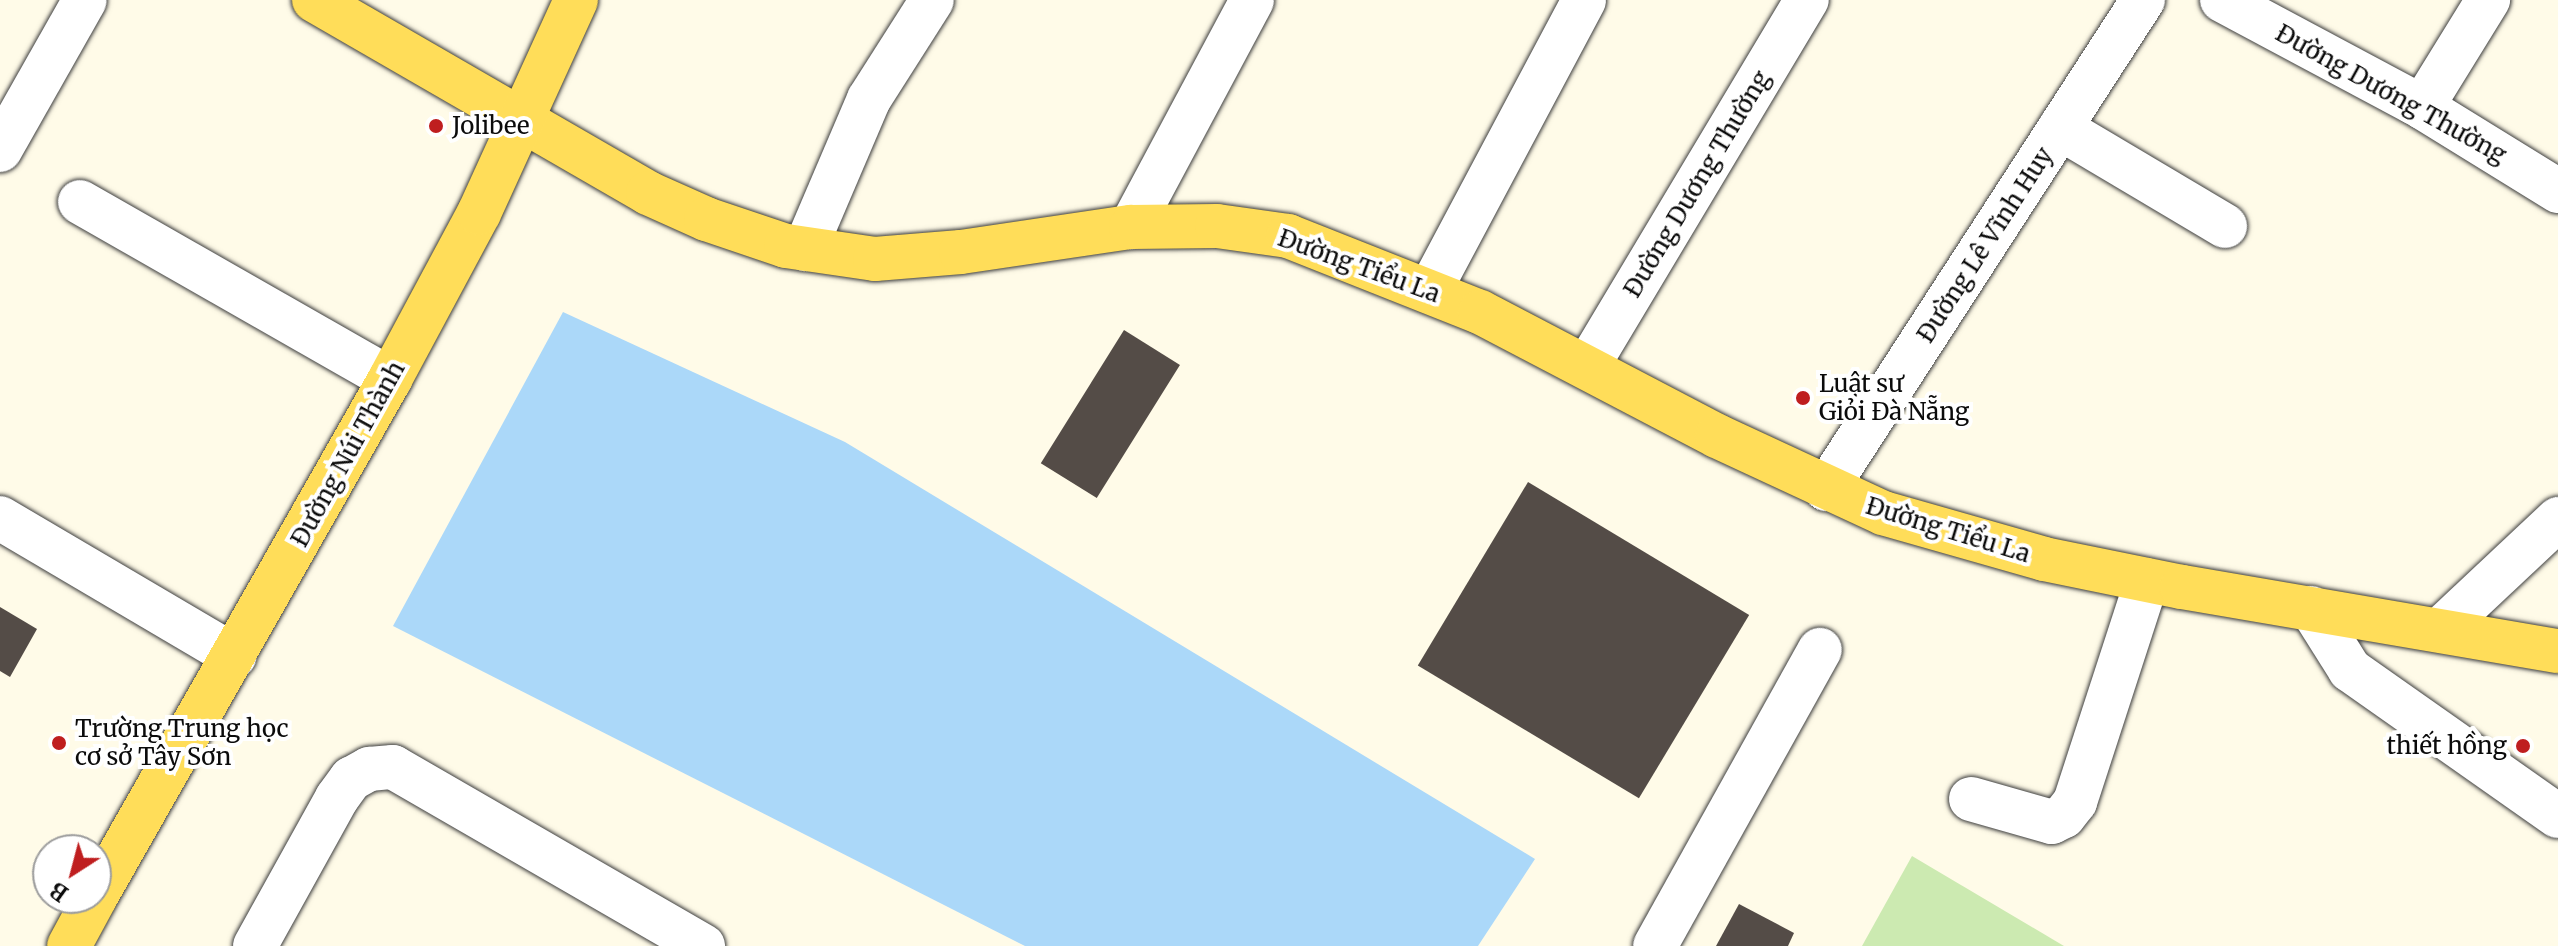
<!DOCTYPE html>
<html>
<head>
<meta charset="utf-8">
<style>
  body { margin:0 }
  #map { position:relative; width:2558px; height:946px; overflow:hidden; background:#fffbe8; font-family:Merriweather,serif }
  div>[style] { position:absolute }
  .green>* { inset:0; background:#cceab1 }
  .water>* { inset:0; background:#abd8f9 }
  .building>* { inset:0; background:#544c47; transform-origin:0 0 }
  .roads { filter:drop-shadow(0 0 2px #3e3e3e) drop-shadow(0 0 2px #3e3e3e) }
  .minor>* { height:44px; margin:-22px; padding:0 22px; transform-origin:22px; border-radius:22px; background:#fff }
  .major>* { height:44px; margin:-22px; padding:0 22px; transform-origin:22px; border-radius:22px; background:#ffdd59 }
  .dots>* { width:22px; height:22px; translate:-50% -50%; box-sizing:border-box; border:4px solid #fff; border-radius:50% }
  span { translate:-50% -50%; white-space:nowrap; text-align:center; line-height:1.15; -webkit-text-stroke:8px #fff; paint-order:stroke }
  .street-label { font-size:24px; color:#0b0b0b }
  .poi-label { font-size:24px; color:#0b0b0b }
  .left { translate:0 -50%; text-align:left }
  .right { translate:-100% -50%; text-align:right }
  .north { position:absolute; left:32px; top:834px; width:80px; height:80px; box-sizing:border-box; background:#fff; border:2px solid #9d9d9d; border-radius:50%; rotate:216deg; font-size:22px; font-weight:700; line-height:32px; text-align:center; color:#0b0b0b }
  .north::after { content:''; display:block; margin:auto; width:28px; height:36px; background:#bf1e1f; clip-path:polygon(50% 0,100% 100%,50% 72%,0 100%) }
</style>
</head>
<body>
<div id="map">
  <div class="green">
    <div style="clip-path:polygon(1912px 856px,2064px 946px,1862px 946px)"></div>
  </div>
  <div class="water">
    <div style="clip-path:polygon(563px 312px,845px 442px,1535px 859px,1478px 946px,1025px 946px,393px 626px)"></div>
  </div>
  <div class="building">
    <div style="left:1124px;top:330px;width:66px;height:157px;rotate:32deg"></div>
    <div style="left:1528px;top:482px;width:258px;height:214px;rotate:31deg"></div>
    <div style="clip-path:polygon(0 607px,37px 629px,10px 677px,0 671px)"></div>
    <div style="clip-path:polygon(1739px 904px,1794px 933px,1788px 946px,1716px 946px)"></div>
  </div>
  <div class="roads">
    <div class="minor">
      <div style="left:2222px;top:0;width:227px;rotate:28.1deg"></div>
      <div style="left:2422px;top:107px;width:160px;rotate:31.7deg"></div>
      <div style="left:2422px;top:107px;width:126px;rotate:-58.3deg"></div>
      <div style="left:2060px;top:128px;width:192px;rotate:30.7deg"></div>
      <div style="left:0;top:150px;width:172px;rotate:-60.5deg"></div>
      <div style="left:80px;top:202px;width:357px;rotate:29.7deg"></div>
      <div style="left:1131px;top:227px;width:257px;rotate:-61.9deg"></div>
      <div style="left:805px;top:249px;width:163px;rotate:-66.9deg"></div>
      <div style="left:869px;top:99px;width:117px;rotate:-57.5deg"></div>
      <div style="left:1430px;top:290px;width:328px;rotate:-62deg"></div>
      <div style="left:1587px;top:367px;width:428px;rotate:-59.1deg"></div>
      <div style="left:1826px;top:489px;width:583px;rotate:-57.05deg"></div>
      <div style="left:0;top:518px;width:272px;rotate:30.5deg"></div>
      <div style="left:2311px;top:608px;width:73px;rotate:57.8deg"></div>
      <div style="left:2350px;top:670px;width:254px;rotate:35.1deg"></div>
      <div style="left:2441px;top:629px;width:161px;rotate:-43.2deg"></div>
      <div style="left:1971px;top:799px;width:84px;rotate:15.9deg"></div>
      <div style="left:2052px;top:822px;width:13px;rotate:-27deg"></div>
      <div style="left:2064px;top:816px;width:18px;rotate:-52deg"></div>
      <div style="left:2075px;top:802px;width:233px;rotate:-72deg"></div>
      <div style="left:255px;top:946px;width:169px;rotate:-61deg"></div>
      <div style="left:337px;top:798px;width:24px;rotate:-54deg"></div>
      <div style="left:351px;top:779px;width:21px;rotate:-29deg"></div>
      <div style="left:369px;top:769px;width:24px;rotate:-5deg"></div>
      <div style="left:393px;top:767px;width:358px;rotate:30deg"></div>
      <div style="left:1655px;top:946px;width:339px;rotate:-60.9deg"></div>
    </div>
    <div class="major">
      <div style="left:314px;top:0;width:386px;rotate:30deg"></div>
      <div style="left:648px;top:193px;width:64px;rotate:24.1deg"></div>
      <div style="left:706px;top:219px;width:84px;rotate:18.6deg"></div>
      <div style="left:786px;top:246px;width:90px;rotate:8.3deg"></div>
      <div style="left:875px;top:259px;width:86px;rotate:-4.7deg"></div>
      <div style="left:961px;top:252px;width:172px;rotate:-8.4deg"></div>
      <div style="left:1131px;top:227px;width:86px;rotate:-0.7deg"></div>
      <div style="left:1217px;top:226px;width:72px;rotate:8deg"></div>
      <div style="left:1288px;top:236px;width:206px;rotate:21.6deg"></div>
      <div style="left:1480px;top:312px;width:267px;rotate:27.6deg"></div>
      <div style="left:1717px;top:436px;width:183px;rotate:24.9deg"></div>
      <div style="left:1883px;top:513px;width:167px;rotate:15.9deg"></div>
      <div style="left:2044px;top:559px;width:141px;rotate:11.5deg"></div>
      <div style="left:2182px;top:587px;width:381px;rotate:9.7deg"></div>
      <div style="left:96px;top:896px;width:595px;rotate:-60.37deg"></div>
      <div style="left:390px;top:379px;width:188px;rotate:-61.8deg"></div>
      <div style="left:479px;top:213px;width:234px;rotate:-65.5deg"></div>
      <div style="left:69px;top:946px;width:55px;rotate:-61.6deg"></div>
    </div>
  </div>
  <div class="dots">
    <div style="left:436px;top:126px;background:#bf1e1f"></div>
    <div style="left:1803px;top:398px;background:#bf1e1f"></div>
    <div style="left:59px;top:743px;background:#bf1e1f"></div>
    <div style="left:2523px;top:746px;background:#bf1e1f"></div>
  </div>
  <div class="street-label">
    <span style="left:2391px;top:94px;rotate:29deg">Đường Dương Thường</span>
    <span style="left:1697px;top:184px;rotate:-59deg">Đường Dương Thường</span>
    <span style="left:1985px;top:245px;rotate:-57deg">Đường Lê Vĩnh Huy</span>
    <span style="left:1359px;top:266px;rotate:20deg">Đường Tiểu La</span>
    <span style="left:348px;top:454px;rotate:-61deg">Đường Núi Thành</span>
    <span style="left:1948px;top:530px;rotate:17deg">Đường Tiểu La</span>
  </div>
  <div class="poi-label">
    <span class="left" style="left:452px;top:126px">Jolibee</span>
    <span class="left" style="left:1819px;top:398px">Luật sư<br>Giỏi Đà Nẵng</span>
    <span class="left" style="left:75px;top:743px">Trường Trung học<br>cơ sở Tây Sơn</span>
    <span class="right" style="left:2507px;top:746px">thiết hồng</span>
  </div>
  <div class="north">B</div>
</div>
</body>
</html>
